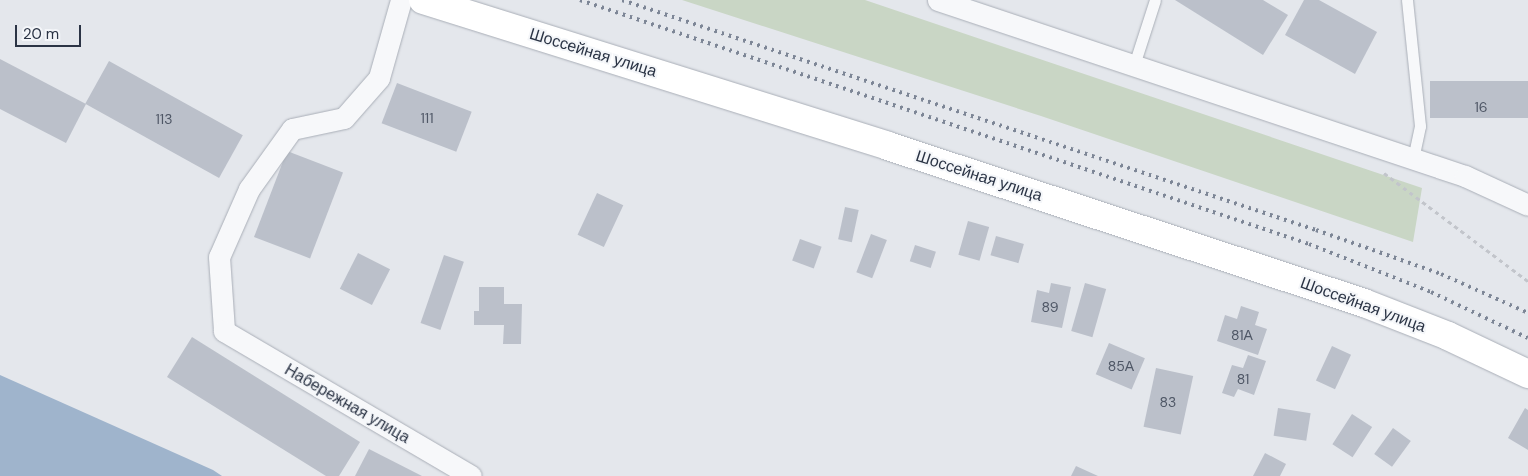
<!DOCTYPE html>
<html>
<head>
<meta charset="utf-8">
<style>
  body { margin:0 }
  #map { position:relative; width:1528px; height:476px; overflow:hidden; background:#e4e7ec; font-family:"DM Sans",sans-serif }
  div>[style] { position:absolute }
  .green>* { inset:0; background:#c9d6c5 }
  .water>* { inset:0; background:#9fb4cc }
  .building>* { inset:0; background:#bbc0ca; transform-origin:0 0 }
  .path>* { height:3px; margin-top:-1.5px; transform-origin:0; background:repeating-linear-gradient(90deg,#c2c5cb 0 4px,transparent 0 8px) }
  .roads { filter:drop-shadow(0 0 1px #a9aeb7) drop-shadow(0 0 1px #a9aeb7) }
  .lane>* { height:11px; margin:-5.5px; padding:0 5.5px; transform-origin:5.5px; border-radius:5.5px; background:#f7f8fa }
  .street>* { height:21px; margin:-10.5px; padding:0 10.5px; transform-origin:10.5px; border-radius:10.5px; background:#f7f8fa }
  .secondary>* { height:28px; margin:-14px; padding:0 14px; transform-origin:14px; border-radius:14px; background:#fff }
  .rail>* { height:4px; margin-top:-2px; transform-origin:0; background:repeating-linear-gradient(90deg,#7d8696 0 2.5px,transparent 0 7.5px) }
  span { translate:-50% -50%; white-space:nowrap; text-align:center; line-height:1.15; -webkit-text-stroke:4px #f4f6f9; paint-order:stroke }
  .number-label { font-size:14px; color:#4f5766 }
  .number-label span { -webkit-text-stroke-width:0 }
  .street-label { font-size:16px; color:#2b3445 }
  .scale { position:absolute; left:15px; top:25px; width:66px; height:22px; box-sizing:border-box; border:2px solid #2b3445; border-top:0; padding-left:6px; font-size:15px; line-height:18px; white-space:nowrap; color:#2b3445; -webkit-text-stroke:4px #f4f6f9; paint-order:stroke }
</style>
</head>
<body>
<div id="map">
  <div class="green">
    <div style="clip-path:polygon(682px 0,865px 0,1422px 188px,1413px 242px,1041px 116px)"></div>
  </div>
  <div class="water">
    <div style="clip-path:polygon(0 375px,213px 470px,222px 476px,0 476px)"></div>
  </div>
  <div class="building">
    <div style="clip-path:polygon(1175px 0,1263px 0,1288px 15px,1263px 55px)"></div>
    <div style="clip-path:polygon(1304px 0,1319px 0,1377px 32px,1355px 74px,1285px 35px)"></div>
    <div style="clip-path:polygon(0 59px,86px 104px,66px 143px,0 109px)"></div>
    <div style="left:109px;top:61px;width:153px;height:49px;rotate:29deg"></div>
    <div style="left:1528px;top:81px;width:37px;height:98px;rotate:90deg"></div>
    <div style="left:397px;top:83px;width:80px;height:43px;rotate:21deg"></div>
    <div style="left:287px;top:151px;width:60px;height:92px;rotate:21deg"></div>
    <div style="left:597px;top:193px;width:29px;height:46px;rotate:25deg"></div>
    <div style="left:845px;top:207px;width:14px;height:33px;rotate:12deg"></div>
    <div style="left:968px;top:221px;width:22px;height:35px;rotate:16deg"></div>
    <div style="left:871px;top:234px;width:17px;height:41px;rotate:21deg"></div>
    <div style="left:996px;top:236px;width:29px;height:20px;rotate:16deg"></div>
    <div style="left:800px;top:239px;width:23px;height:23px;rotate:20deg"></div>
    <div style="left:915px;top:245px;width:22px;height:17px;rotate:18deg"></div>
    <div style="left:358px;top:253px;width:36px;height:40px;rotate:27deg"></div>
    <div style="left:444px;top:255px;width:21px;height:72px;rotate:19deg"></div>
    <div style="clip-path:polygon(1051px 283px,1071px 287px,1062px 328px,1031px 322px,1037px 290px,1049px 293px)"></div>
    <div style="left:1085px;top:283px;width:22px;height:50px;rotate:16deg"></div>
    <div style="clip-path:polygon(479px 287px,504px 287px,504px 304px,522px 304px,521px 344px,503px 344px,504px 325px,474px 325px,474px 311px,479px 311px)"></div>
    <div style="clip-path:polygon(1241px 306px,1259px 312px,1255px 325px,1267px 329px,1258px 355px,1217px 341px,1225px 315px,1237px 319px)"></div>
    <div style="clip-path:polygon(192px 337px,360px 442px,339px 476px,326px 476px,167px 377px)"></div>
    <div style="left:1109px;top:343px;width:39px;height:34px;rotate:23deg"></div>
    <div style="left:1332px;top:346px;width:21px;height:38px;rotate:25deg"></div>
    <div style="clip-path:polygon(1248px 355px,1266px 361px,1254px 395px,1238px 389px,1234px 397px,1222px 393px,1232px 365px,1243px 368px)"></div>
    <div style="left:1156px;top:368px;width:38px;height:60px;rotate:12deg"></div>
    <div style="left:1278px;top:408px;width:33px;height:28px;rotate:9deg"></div>
    <div style="clip-path:polygon(1525px 408px,1528px 410px,1528px 450px,1508px 438px)"></div>
    <div style="left:1352px;top:414px;width:24px;height:36px;rotate:33deg"></div>
    <div style="left:1393px;top:428px;width:22px;height:32px;rotate:36deg"></div>
    <div style="clip-path:polygon(369px 449px,422px 476px,355px 476px)"></div>
    <div style="clip-path:polygon(1265px 453px,1286px 464px,1280px 476px,1253px 476px)"></div>
    <div style="clip-path:polygon(1076px 466px,1098px 476px,1071px 476px)"></div>
  </div>
  <div class="path">
    <div style="left:1384px;top:173px;width:180px;rotate:36.9deg"></div>
  </div>
  <div class="roads">
    <div class="lane">
      <div style="left:1407px;top:0;width:127px;rotate:84.1deg"></div>
      <div style="left:1420px;top:126px;width:34px;rotate:102deg"></div>
      <div style="left:1134px;top:65px;width:68px;rotate:-72.1deg"></div>
    </div>
    <div class="street">
      <div style="left:401px;top:0;width:81px;rotate:105.8deg"></div>
      <div style="left:379px;top:78px;width:53px;rotate:131.2deg"></div>
      <div style="left:344px;top:118px;width:53px;rotate:168.1deg"></div>
      <div style="left:292px;top:129px;width:74px;rotate:125.6deg"></div>
      <div style="left:249px;top:189px;width:74px;rotate:113.8deg"></div>
      <div style="left:219px;top:257px;width:74px;rotate:86.1deg"></div>
      <div style="left:224px;top:331px;width:286px;rotate:30.4deg"></div>
      <div style="left:938px;top:0;width:556px;rotate:18.47deg"></div>
      <div style="left:1465px;top:176px;width:69px;rotate:24.7deg"></div>
    </div>
    <div class="secondary">
      <div style="left:423px;top:0;width:487px;rotate:17.4deg"></div>
      <div style="left:888px;top:146px;width:501px;rotate:18.25deg"></div>
      <div style="left:1364px;top:303px;width:90px;rotate:21.4deg"></div>
      <div style="left:1448px;top:336px;width:89px;rotate:25.4deg"></div>
    </div>
  </div>
  <div class="rail">
    <div style="left:580px;top:0;width:769px;rotate:18.51deg"></div>
    <div style="left:1309px;top:244px;width:131px;rotate:21.5deg"></div>
    <div style="left:1431px;top:292px;width:107px;rotate:25.4deg"></div>
    <div style="left:622px;top:0;width:731px;rotate:18.34deg"></div>
    <div style="left:1316px;top:230px;width:133px;rotate:19.4deg"></div>
    <div style="left:1441px;top:274px;width:95px;rotate:24.1deg"></div>
  </div>
  <div class="number-label">
    <span style="left:1481px;top:107px">16</span>
    <span style="left:427px;top:118px">111</span>
    <span style="left:164px;top:119px">113</span>
    <span style="left:1050px;top:307px">89</span>
    <span style="left:1242px;top:335px">81А</span>
    <span style="left:1121px;top:366px">85А</span>
    <span style="left:1243px;top:379px">81</span>
    <span style="left:1168px;top:402px">83</span>
  </div>
  <div class="street-label">
    <span style="left:593px;top:53px;rotate:17deg">Шоссейная улица</span>
    <span style="left:979px;top:176px;rotate:18deg">Шоссейная улица</span>
    <span style="left:1363px;top:305px;rotate:20deg">Шоссейная улица</span>
    <span style="left:347px;top:404px;rotate:30deg">Набережная улица</span>
  </div>
  <div class="scale">20 m</div>
</div>
</body>
</html>
